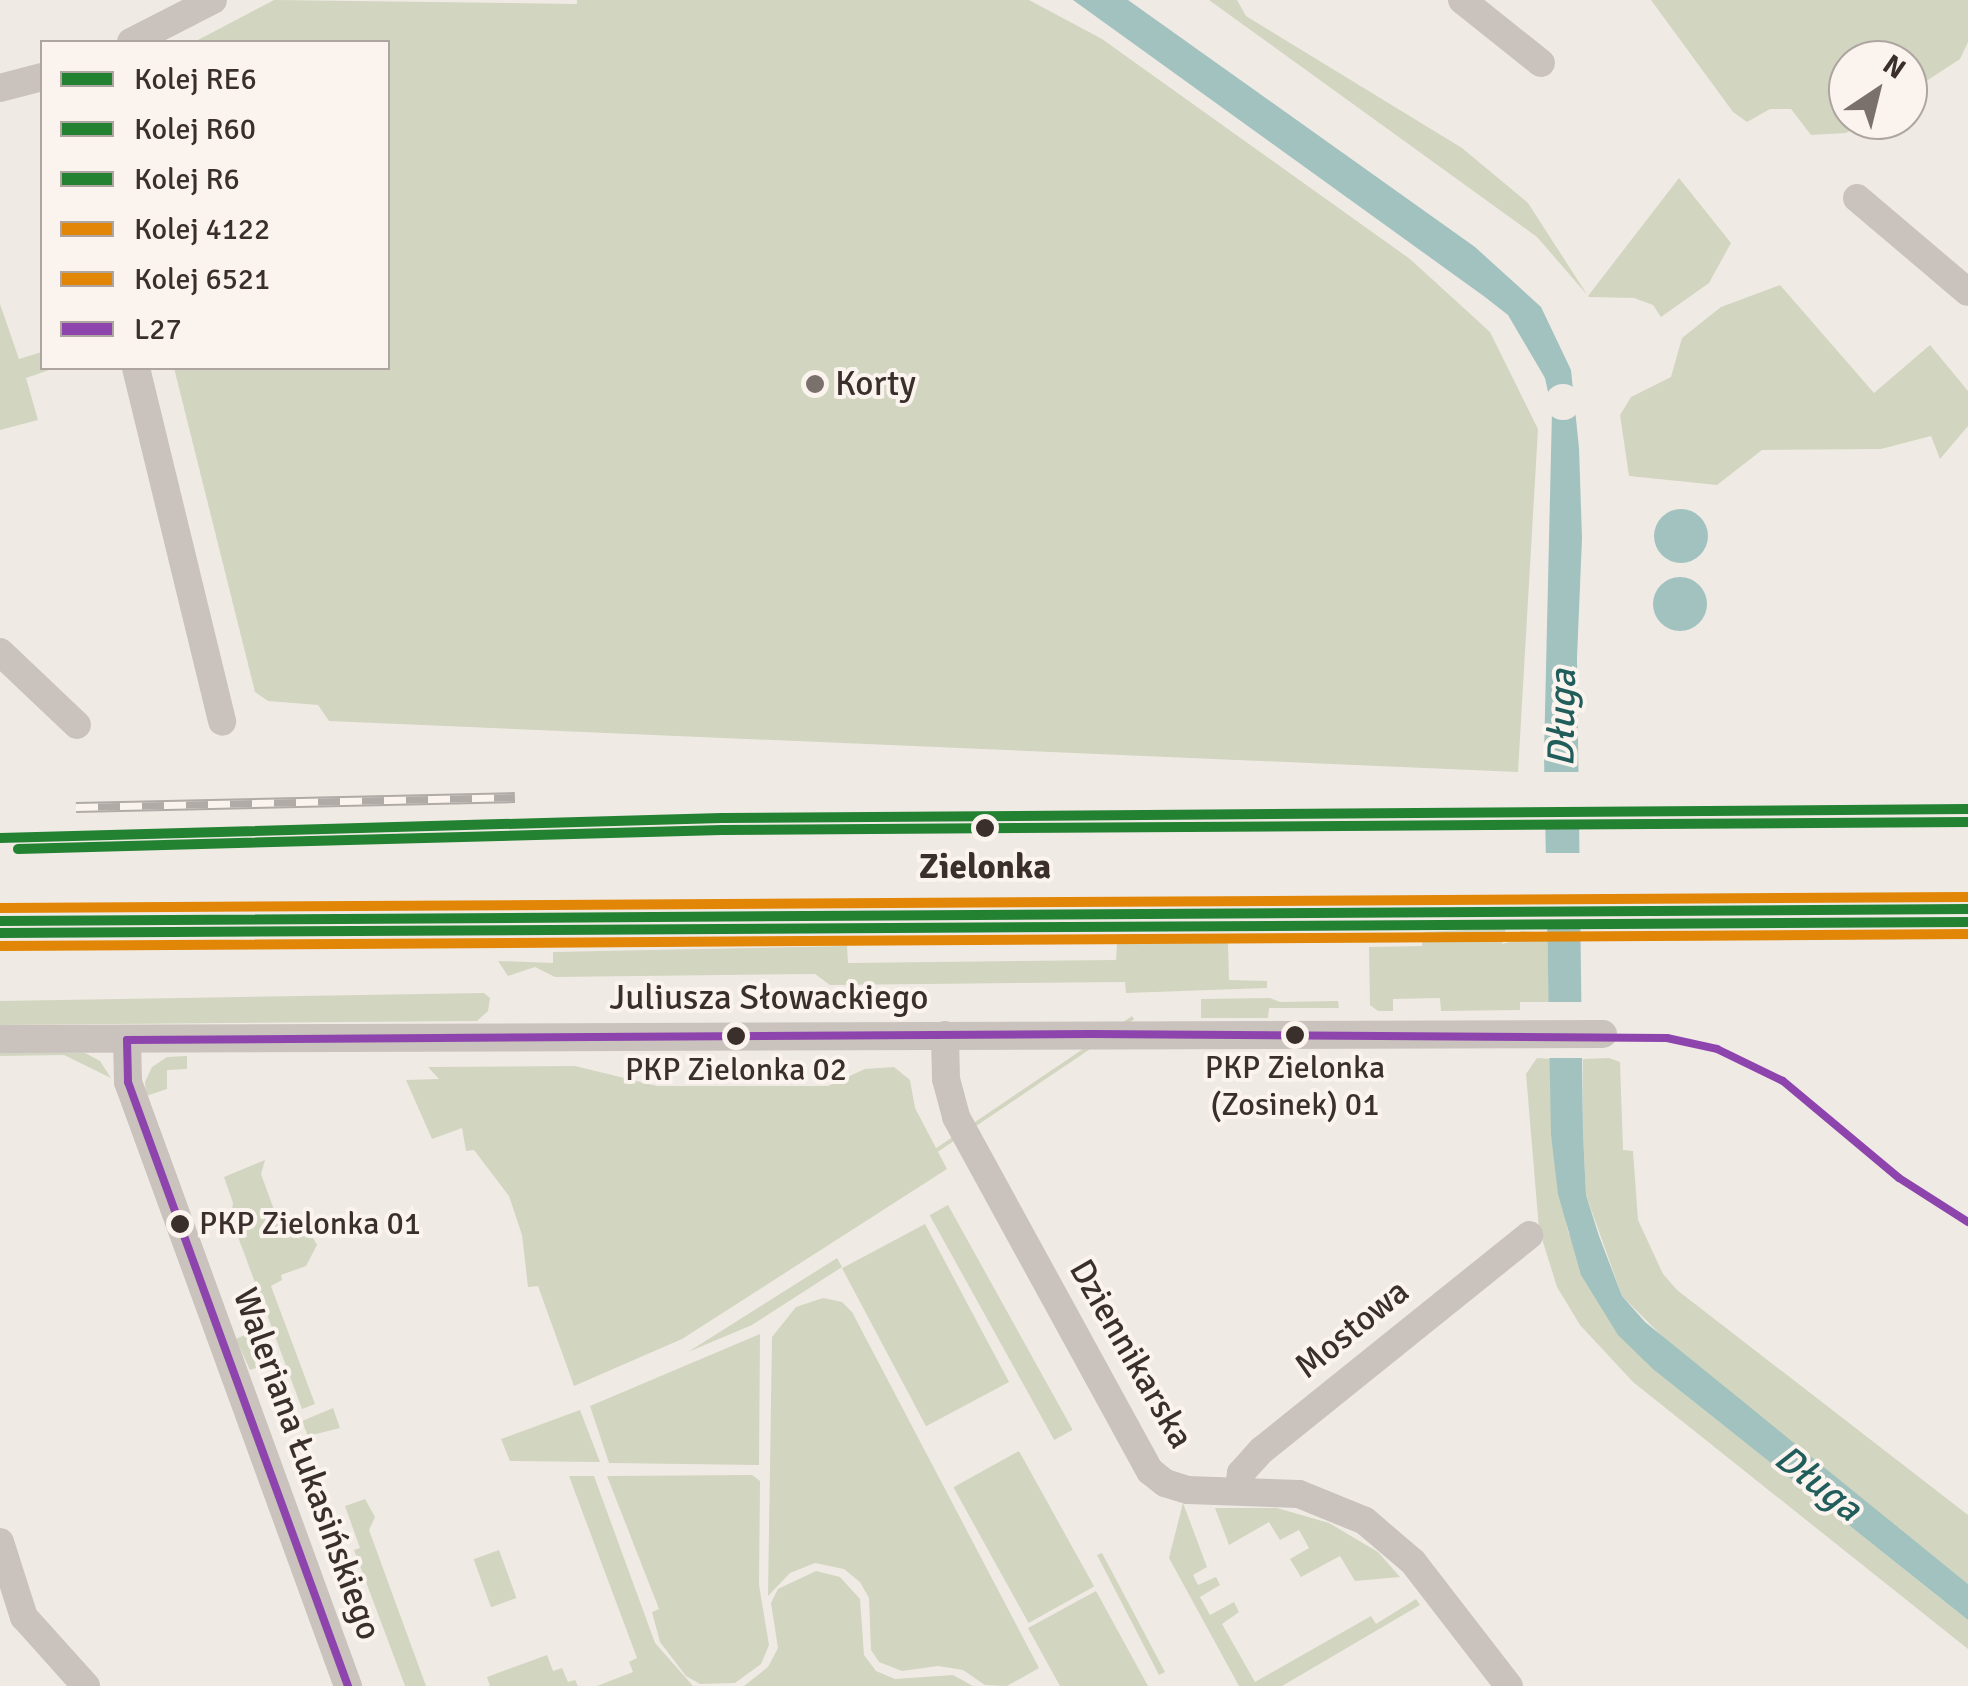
<!DOCTYPE html>
<html>
<head>
<meta charset="utf-8">
<style>
  body { margin:0 }
  #map { position:relative; width:1968px; height:1686px; overflow:hidden; background:#f0eae5; font-family:Signika,sans-serif }
  div>[style] { position:absolute }
  .green>* { inset:0; background:#d2d5bf; transform-origin:0 0 }
  .water>* { inset:0; background:#a2c2bf }
  .round { border-radius:50% }
  .pier>* { inset:0; background:#f0eae5; transform-origin:0 0 }
  .minor>* { height:28px; margin:-14px; padding:0 14px; transform-origin:14px; border-radius:14px; background:#c9c2bd }
  .rail>* { height:11px; margin-top:-5.5px; transform-origin:0; background:repeating-linear-gradient(90deg,#fbf4ee 0 22px,#b1aba7 0 44px); box-sizing:border-box; border-block:2px solid #b1aba7 }
  .bus-1>* { height:8px; margin:-4px; padding:0 4px; transform-origin:4px; border-radius:4px; background:#8e44ad }
  .rail-1>* { height:10px; margin:-5px; padding:0 5px; transform-origin:5px; border-radius:5px; background:#238132 }
  .rail-2>* { height:10px; margin:-5px; padding:0 5px; transform-origin:5px; border-radius:5px; background:#238132 }
  .rail-3>* { height:10px; margin:-5px; padding:0 5px; transform-origin:5px; border-radius:5px; background:#238132 }
  .rail-4>* { height:10px; margin:-5px; padding:0 5px; transform-origin:5px; border-radius:5px; background:#e18606 }
  .rail-5>* { height:10px; margin:-5px; padding:0 5px; transform-origin:5px; border-radius:5px; background:#e18606 }
  .dots>* { width:28px; height:28px; translate:-50% -50%; box-sizing:border-box; border:5px solid #fbf4ee; border-radius:50% }
  span { translate:-50% -50%; white-space:nowrap; text-align:center; line-height:1.15; -webkit-text-stroke:8px #fbf4ee; paint-order:stroke }
  .bus-label { font-size:32px; color:#3a2f2b }
  .left { translate:0 -50%; text-align:left }
  .poi-label { font-size:35px; color:#3a2f2b }
  .stop-label { font-size:35px; color:#3a2f2b; font-weight:700 }
  .street-label { font-size:35px; color:#3a2f2b }
  .water-label { font-size:38px; color:#205d5b; font-style:italic }
  .legend { position:absolute; left:40px; top:40px; width:350px; height:330px; box-sizing:border-box; background:#fbf4ee; border:2px solid #aea5a0; margin:0; padding:12px 18px; list-style:none; font-size:30px; color:#3a2f2b }
  .legend li { display:flex; align-items:center; gap:20px; height:50px }
  .legend b { width:50px; border:2px solid #aea5a0 }
  .north { position:absolute; left:1828px; top:40px; width:100px; height:100px; box-sizing:border-box; background:#fbf4ee; border:2px solid #aea5a0; border-radius:50%; rotate:35deg; font-size:28px; font-weight:700; line-height:40px; text-align:center; color:#3a2f2b }
  .north::after { content:''; display:block; margin:auto; width:35px; height:45px; background:#7a706c; clip-path:polygon(50% 0,100% 100%,50% 72%,0 100%) }
</style>
</head>
<body>
<div id="map">
  <div class="green">
    <div style="clip-path:polygon(274px 0,577px 4px,577px 0,1029px 0,1102px 39px,1410px 259px,1490px 332px,1538px 429px,1518px 772px,329px 721px,318px 705px,268px 701px,255px 692px,174px 368px,388px 368px,388px 42px,194px 42px)"></div>
    <div style="clip-path:polygon(1209px 0,1237px 0,1246px 16px,1462px 148px,1528px 203px,1588px 296px,1679px 178px,1731px 243px,1709px 283px,1661px 317px,1653px 305px,1634px 298px,1589px 297px,1537px 237px)"></div>
    <div style="clip-path:polygon(1651px 0,1968px 0,1968px 42px,1960px 59px,1908px 93px,1908px 60px,1848px 60px,1848px 120px,1866px 120px,1846px 133px,1811px 135px,1791px 109px,1770px 109px,1747px 122px,1733px 112px)"></div>
    <div style="clip-path:polygon(1780px 285px,1874px 393px,1930px 345px,1968px 391px,1968px 426px,1940px 459px,1931px 436px,1881px 449px,1762px 450px,1717px 485px,1629px 476px,1620px 415px,1631px 397px,1671px 377px,1682px 338px,1721px 307px)"></div>
    <div style="clip-path:polygon(0 304px,19px 359px,42px 352px,42px 368px,55px 368px,26px 378px,38px 420px,0 430px)"></div>
    <div style="clip-path:polygon(1506px 928px,1502px 944px,1517px 940px,1521px 931px,1547px 933px,1549px 1002px,1520px 1002px,1520px 1010px,1441px 1011px,1440px 998px,1393px 999px,1393px 1011px,1378px 1011px,1370px 1005px,1369px 947px,1422px 946px,1423px 932px)"></div>
    <div style="clip-path:polygon(1228px 943px,1229px 980px,1267px 981px,1267px 988px,1126px 993px,1125px 982px,830px 985px,815px 974px,555px 977px,535px 967px,508px 976px,498px 961px,553px 963px,553px 952px,847px 946px,848px 963px,1116px 960px,1117px 944px)"></div>
    <div style="clip-path:polygon(484px 993px,490px 998px,488px 1011px,477px 1021px,0 1025px,0 1001px)"></div>
    <div style="clip-path:polygon(1270px 998px,1280px 1002px,1338px 1001px,1339px 1008px,1269px 1008px,1268px 1018px,1201px 1018px,1201px 999px)"></div>
    <div style="left:1132px;top:1016px;width:4px;height:317px;rotate:56deg"></div>
    <div style="clip-path:polygon(0 1052px,85px 1053px,100px 1061px,111px 1078px,64px 1055px,0 1056px)"></div>
    <div style="clip-path:polygon(187px 1056px,187px 1069px,167px 1070px,167px 1089px,146px 1096px,145px 1082px,152px 1067px,167px 1057px)"></div>
    <div style="clip-path:polygon(1537px 1058px,1551px 1059px,1551px 1135px,1568px 1232px,1654px 1370px,1968px 1620px,1968px 1649px,1633px 1382px,1580px 1325px,1557px 1287px,1539px 1229px,1526px 1074px)"></div>
    <div style="clip-path:polygon(1609px 1058px,1620px 1062px,1623px 1150px,1633px 1151px,1638px 1220px,1663px 1274px,1677px 1290px,1968px 1515px,1968px 1584px,1671px 1345px,1622px 1296px,1586px 1195px,1583px 1133px,1583px 1059px)"></div>
    <div style="clip-path:polygon(575px 1066px,657px 1086px,828px 1086px,865px 1069px,894px 1067px,910px 1080px,915px 1108px,947px 1169px,682px 1339px,574px 1386px,538px 1286px,528px 1287px,522px 1235px,509px 1196px,474px 1150px,466px 1151px,462px 1128px,432px 1139px,406px 1080px,439px 1079px,428px 1067px)"></div>
    <div style="clip-path:polygon(265px 1160px,261px 1174px,280px 1226px,291px 1222px,307px 1227px,317px 1245px,306px 1266px,281px 1275px,282px 1280px,271px 1286px,315px 1404px,302px 1409px,231px 1218px,233px 1203px,224px 1177px)"></div>
    <div style="left:948px;top:1205px;width:257px;height:21px;rotate:61deg"></div>
    <div style="left:925px;top:1224px;width:179px;height:94px;rotate:62deg"></div>
    <div style="clip-path:polygon(837px 1258px,842px 1267px,752px 1325px,688px 1352px)"></div>
    <div style="clip-path:polygon(823px 1298px,842px 1302px,852px 1312px,1039px 1668px,1007px 1686px,985px 1685px,963px 1670px,938px 1666px,902px 1671px,879px 1662px,871px 1650px,869px 1598px,860px 1582px,844px 1569px,815px 1563px,790px 1573px,768px 1596px,772px 1337px,796px 1307px)"></div>
    <div style="clip-path:polygon(257px 1329px,271px 1358px,269px 1364px,250px 1370px,236px 1339px)"></div>
    <div style="clip-path:polygon(760px 1334px,759px 1465px,609px 1463px,590px 1406px)"></div>
    <div style="clip-path:polygon(333px 1408px,340px 1428px,308px 1436px,302px 1421px)"></div>
    <div style="clip-path:polygon(580px 1410px,600px 1462px,510px 1461px,501px 1439px)"></div>
    <div style="left:1019px;top:1451px;width:155px;height:75px;rotate:61deg"></div>
    <div style="clip-path:polygon(752px 1475px,760px 1481px,759px 1585px,769px 1645px,761px 1664px,735px 1683px,700px 1684px,686px 1676px,660px 1642px,652px 1612px,659px 1609px,607px 1476px)"></div>
    <div style="clip-path:polygon(569px 1476px,594px 1476px,655px 1643px,693px 1686px,597px 1686px,633px 1672px,629px 1662px,637px 1658px)"></div>
    <div style="clip-path:polygon(365px 1499px,375px 1517px,369px 1530px,426px 1686px,405px 1686px,354px 1550px,360px 1548px,345px 1506px)"></div>
    <div style="clip-path:polygon(1183px 1503px,1207px 1567px,1193px 1575px,1198px 1585px,1216px 1577px,1220px 1585px,1200px 1597px,1210px 1615px,1234px 1602px,1239px 1612px,1222px 1624px,1255px 1682px,1371px 1616px,1376px 1624px,1416px 1599px,1420px 1605px,1282px 1686px,1239px 1686px,1169px 1558px)"></div>
    <div style="clip-path:polygon(1215px 1508px,1277px 1508px,1329px 1523px,1378px 1552px,1400px 1577px,1355px 1581px,1340px 1556px,1301px 1577px,1290px 1559px,1309px 1548px,1299px 1530px,1280px 1540px,1269px 1522px,1229px 1545px)"></div>
    <div style="left:499px;top:1550px;width:51px;height:27px;rotate:70deg"></div>
    <div style="clip-path:polygon(1102px 1553px,1165px 1672px,1159px 1675px,1097px 1555px)"></div>
    <div style="clip-path:polygon(816px 1571px,840px 1577px,860px 1599px,864px 1655px,876px 1671px,895px 1679px,953px 1675px,973px 1686px,744px 1686px,768px 1667px,778px 1648px,771px 1603px,778px 1589px)"></div>
    <div style="clip-path:polygon(1096px 1591px,1148px 1686px,1060px 1686px,1028px 1628px)"></div>
    <div style="clip-path:polygon(547px 1655px,553px 1671px,562px 1668px,568px 1682px,575px 1680px,578px 1686px,490px 1686px,487px 1677px)"></div>
  </div>
  <div class="water">
    <div style="clip-path:polygon(1073px 0,1128px 0,1475px 247px,1541px 307px,1571px 370px,1579px 448px,1582px 538px,1577px 658px,1583px 1133px,1586px 1195px,1599px 1236px,1622px 1296px,1645px 1322px,1968px 1584px,1968px 1620px,1654px 1370px,1618px 1335px,1581px 1275px,1558px 1194px,1551px 1135px,1544px 755px,1552px 410px,1545px 378px,1508px 315px,1485px 297px)"></div>
    <div class="round" style="left:1654px;top:509px;width:54px;height:54px"></div>
    <div class="round" style="left:1653px;top:577px;width:54px;height:54px"></div>
  </div>
  <div class="pier">
    <div class="round" style="left:1545px;top:384px;width:36px;height:36px"></div>
    <div style="left:1539px;top:772px;width:45px;height:55px"></div>
    <div style="left:1541px;top:853px;width:45px;height:73px"></div>
    <div style="left:1544px;top:1002px;width:43px;height:56px"></div>
  </div>
  <div class="minor">
    <div style="left:1462px;top:0;width:101px;rotate:38.6deg"></div>
    <div style="left:131px;top:42px;width:92px;rotate:-27.1deg"></div>
    <div style="left:0;top:88px;width:43px;rotate:-14.7deg"></div>
    <div style="left:1857px;top:198px;width:145px;rotate:40.3deg"></div>
    <div style="left:136px;top:368px;width:364px;rotate:76.3deg"></div>
    <div style="left:0;top:652px;width:106px;rotate:43.5deg"></div>
    <div style="left:945px;top:1035px;width:44px;rotate:88.7deg"></div>
    <div style="left:946px;top:1079px;width:39px;rotate:75deg"></div>
    <div style="left:956px;top:1117px;width:404px;rotate:61.3deg"></div>
    <div style="left:1150px;top:1471px;width:19px;rotate:39deg"></div>
    <div style="left:1165px;top:1483px;width:24px;rotate:17deg"></div>
    <div style="left:1188px;top:1490px;width:111px;rotate:2.1deg"></div>
    <div style="left:1299px;top:1494px;width:71px;rotate:22.2deg"></div>
    <div style="left:1365px;top:1521px;width:63px;rotate:40.5deg"></div>
    <div style="left:1413px;top:1562px;width:157px;rotate:52.3deg"></div>
    <div style="left:0;top:1039px;width:1603px;rotate:-0.18deg"></div>
    <div style="left:127px;top:1040px;width:42px;rotate:88.6deg"></div>
    <div style="left:128px;top:1082px;width:643px;rotate:69.99deg"></div>
    <div style="left:1239px;top:1491px;width:18px;rotate:-84deg"></div>
    <div style="left:1241px;top:1473px;width:31px;rotate:-48deg"></div>
    <div style="left:1262px;top:1450px;width:343px;rotate:-38.8deg"></div>
    <div style="left:0;top:1542px;width:79px;rotate:72.3deg"></div>
    <div style="left:24px;top:1617px;width:93px;rotate:48.1deg"></div>
  </div>
  <div class="rail">
    <div style="left:76px;top:807px;width:439px;rotate:-1.3deg"></div>
  </div>
  <div class="bus-1">
    <div style="left:127px;top:1040px;width:964px;rotate:-0.36deg"></div>
    <div style="left:1091px;top:1034px;width:576px;rotate:0.4deg"></div>
    <div style="left:1667px;top:1038px;width:51px;rotate:12.4deg"></div>
    <div style="left:1717px;top:1049px;width:73px;rotate:25.9deg"></div>
    <div style="left:1783px;top:1081px;width:151px;rotate:39.9deg"></div>
    <div style="left:1899px;top:1178px;width:82px;rotate:32.5deg"></div>
    <div style="left:127px;top:1040px;width:42px;rotate:88.6deg"></div>
    <div style="left:128px;top:1082px;width:643px;rotate:69.99deg"></div>
  </div>
  <div class="rail-1">
    <div style="left:0;top:921px;width:1968px;rotate:-0.35deg"></div>
  </div>
  <div class="rail-2">
    <div style="left:0;top:838px;width:722px;rotate:-1.59deg"></div>
    <div style="left:722px;top:818px;width:1246px;rotate:-0.41deg"></div>
  </div>
  <div class="rail-3">
    <div style="left:18px;top:849px;width:704px;rotate:-1.55deg"></div>
    <div style="left:722px;top:830px;width:1246px;rotate:-0.37deg"></div>
    <div style="left:0;top:933px;width:1968px;rotate:-0.32deg"></div>
  </div>
  <div class="rail-4">
    <div style="left:0;top:908px;width:1968px;rotate:-0.32deg"></div>
  </div>
  <div class="rail-5">
    <div style="left:0;top:946px;width:1968px;rotate:-0.35deg"></div>
  </div>
  <div class="dots">
    <div style="left:815px;top:384px;background:#7a706c"></div>
    <div style="left:985px;top:828px;background:#3a2f2b"></div>
    <div style="left:1295px;top:1035px;background:#3a2f2b"></div>
    <div style="left:736px;top:1036px;background:#3a2f2b"></div>
    <div style="left:180px;top:1224px;background:#3a2f2b"></div>
  </div>
  <div class="bus-label">
    <span style="left:1295px;top:1087px">PKP Zielonka<br>(Zosinek) 01</span>
    <span style="left:736px;top:1070px">PKP Zielonka 02</span>
    <span class="left" style="left:199px;top:1224px">PKP Zielonka 01</span>
  </div>
  <div class="poi-label">
    <span class="left" style="left:835px;top:384px">Korty</span>
  </div>
  <div class="stop-label">
    <span style="left:985px;top:867px">Zielonka</span>
  </div>
  <div class="street-label">
    <span style="left:769px;top:998px">Juliusza Słowackiego</span>
    <span style="left:1352px;top:1329px;rotate:-39deg">Mostowa</span>
    <span style="left:1131px;top:1354px;rotate:60deg">Dziennikarska</span>
    <span style="left:307px;top:1464px;rotate:70deg">Waleriana Łukasińskiego</span>
  </div>
  <div class="water-label">
    <span style="left:1562px;top:718px;rotate:-89deg">Długa</span>
    <span style="left:1818px;top:1483px;rotate:38deg">Długa</span>
  </div>
  <ul class="legend">
  <li><b style="height:12px;background:#238132"></b>Kolej RE6</li>
  <li><b style="height:12px;background:#238132"></b>Kolej R60</li>
  <li><b style="height:12px;background:#238132"></b>Kolej R6</li>
  <li><b style="height:12px;background:#e18606"></b>Kolej 4122</li>
  <li><b style="height:12px;background:#e18606"></b>Kolej 6521</li>
  <li><b style="height:12px;background:#8e44ad"></b>L27</li>
  </ul>
  <div class="north">N</div>
</div>
</body>
</html>
